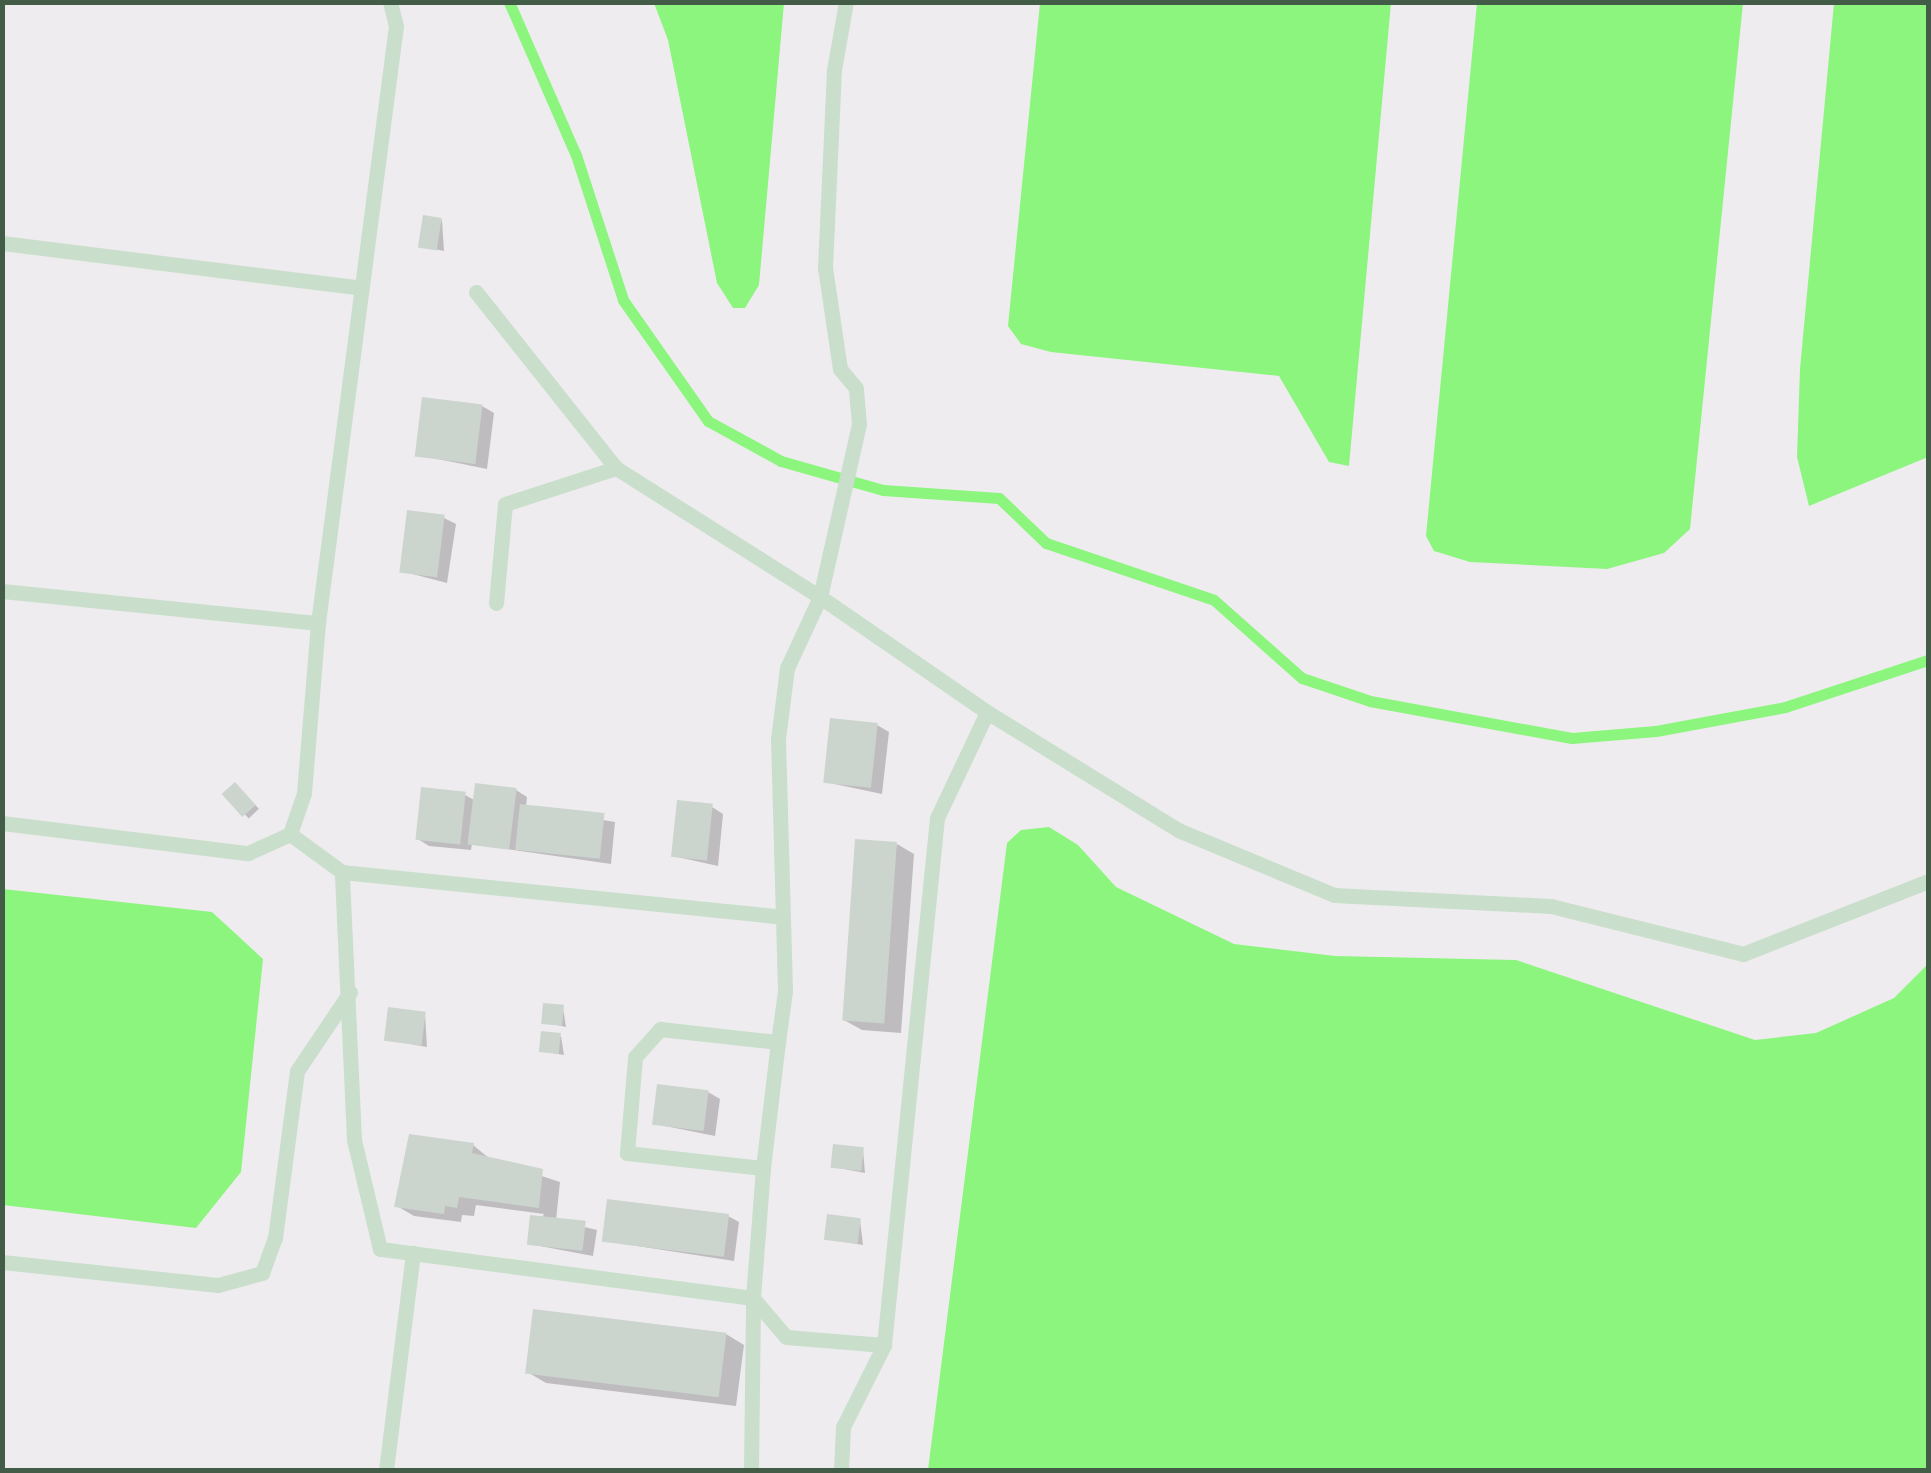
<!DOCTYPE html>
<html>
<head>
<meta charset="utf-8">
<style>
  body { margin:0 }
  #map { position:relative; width:1931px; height:1473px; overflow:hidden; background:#efecf0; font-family:"Varela Round",sans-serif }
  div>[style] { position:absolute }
  .water>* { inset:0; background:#8cf57d }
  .shadow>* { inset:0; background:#0003; transform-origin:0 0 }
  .stream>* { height:11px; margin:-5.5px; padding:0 5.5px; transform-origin:5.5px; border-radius:5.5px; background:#8cf57d }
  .building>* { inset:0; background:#cbd5ce; transform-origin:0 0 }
  .lane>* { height:15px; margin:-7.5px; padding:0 7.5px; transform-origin:7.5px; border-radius:7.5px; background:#c9dfcc }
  span { translate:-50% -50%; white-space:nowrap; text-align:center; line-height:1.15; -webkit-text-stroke:10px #fff; paint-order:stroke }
  .frame { position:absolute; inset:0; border:5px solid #435c47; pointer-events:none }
</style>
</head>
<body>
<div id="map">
  <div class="water">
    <div style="clip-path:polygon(654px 3px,784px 3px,759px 285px,745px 308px,733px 308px,717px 283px,668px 40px)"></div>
    <div style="clip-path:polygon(1040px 3px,1391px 3px,1349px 466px,1329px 462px,1279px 376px,1051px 352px,1021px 344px,1008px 326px)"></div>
    <div style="clip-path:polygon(1477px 3px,1743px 3px,1690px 529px,1664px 553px,1607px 569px,1470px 562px,1434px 551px,1426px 536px)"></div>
    <div style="clip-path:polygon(1834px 3px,1928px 3px,1928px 457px,1809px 506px,1797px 457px,1800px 369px)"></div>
    <div style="clip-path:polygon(1049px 827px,1078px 845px,1116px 887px,1234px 944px,1335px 956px,1516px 960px,1755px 1040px,1816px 1033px,1894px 998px,1928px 964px,1928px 1470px,928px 1470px,1007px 843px,1021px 830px)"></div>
    <div style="clip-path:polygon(3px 889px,212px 912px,263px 959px,241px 1172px,196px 1228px,3px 1205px)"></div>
  </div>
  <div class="shadow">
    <div style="clip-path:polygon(442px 220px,444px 251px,421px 246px)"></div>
    <div style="clip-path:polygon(482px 406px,494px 413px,487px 469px,418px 455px)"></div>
    <div style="clip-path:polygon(444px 518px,456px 524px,447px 583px,401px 571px)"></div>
    <div style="clip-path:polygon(877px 725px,889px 732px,882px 794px,825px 782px)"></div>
    <div style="left:236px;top:785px;width:33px;height:14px;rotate:46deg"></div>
    <div style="clip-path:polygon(516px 790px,527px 797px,526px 807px,615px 822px,611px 864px,472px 844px,471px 850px,429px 846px,418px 839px,465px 795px,476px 801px)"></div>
    <div style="clip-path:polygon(712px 807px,723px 814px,718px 866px,673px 856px)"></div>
    <div style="clip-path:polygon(897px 844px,914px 854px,901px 1033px,862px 1030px,844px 1020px)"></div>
    <div style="clip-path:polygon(563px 1008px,566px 1027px,543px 1022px)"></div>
    <div style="clip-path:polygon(425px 1014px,427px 1047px,387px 1040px)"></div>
    <div style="clip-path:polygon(561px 1036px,564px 1055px,541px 1051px)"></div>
    <div style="clip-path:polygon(708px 1092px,720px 1099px,715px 1136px,655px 1124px)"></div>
    <div style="clip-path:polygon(473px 1145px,490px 1159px,560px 1182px,556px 1220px,597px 1230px,593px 1256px,529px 1244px,544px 1214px,476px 1205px,474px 1216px,462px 1215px,461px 1222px,414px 1216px,397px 1206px)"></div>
    <div style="clip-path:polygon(863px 1150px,865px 1173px,833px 1167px)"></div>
    <div style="clip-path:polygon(728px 1216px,739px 1222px,734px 1261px,605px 1241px)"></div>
    <div style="clip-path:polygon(860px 1220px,863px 1245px,827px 1239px)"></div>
    <div style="clip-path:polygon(726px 1334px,744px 1345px,736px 1406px,546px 1383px,529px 1373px)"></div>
  </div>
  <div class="stream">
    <div style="left:509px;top:2px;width:167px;rotate:66.4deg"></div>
    <div style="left:576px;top:155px;width:152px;rotate:72deg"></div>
    <div style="left:623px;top:300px;width:148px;rotate:54.9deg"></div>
    <div style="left:708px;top:421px;width:83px;rotate:28.7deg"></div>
    <div style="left:781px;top:461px;width:106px;rotate:15.9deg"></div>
    <div style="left:883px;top:490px;width:116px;rotate:3.9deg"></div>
    <div style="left:999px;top:498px;width:65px;rotate:43.8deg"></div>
    <div style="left:1046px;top:543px;width:177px;rotate:18.7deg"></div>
    <div style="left:1214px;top:600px;width:118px;rotate:41.6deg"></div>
    <div style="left:1302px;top:678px;width:72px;rotate:18.7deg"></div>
    <div style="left:1370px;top:701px;width:205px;rotate:10.4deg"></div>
    <div style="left:1572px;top:738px;width:84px;rotate:-4.8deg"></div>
    <div style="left:1656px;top:731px;width:131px;rotate:-10.5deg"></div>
    <div style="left:1785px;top:707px;width:151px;rotate:-18.2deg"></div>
  </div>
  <div class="building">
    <div style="left:423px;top:215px;width:19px;height:33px;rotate:9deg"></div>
    <div style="left:422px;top:397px;width:61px;height:60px;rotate:7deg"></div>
    <div style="left:407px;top:510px;width:38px;height:63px;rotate:7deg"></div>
    <div style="left:830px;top:718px;width:48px;height:65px;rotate:6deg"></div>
    <div style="left:235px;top:782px;width:31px;height:18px;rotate:48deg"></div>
    <div style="left:475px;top:783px;width:42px;height:62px;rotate:7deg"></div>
    <div style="left:421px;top:787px;width:45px;height:53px;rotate:6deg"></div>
    <div style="left:677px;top:800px;width:36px;height:57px;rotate:6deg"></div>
    <div style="left:520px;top:804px;width:85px;height:46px;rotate:6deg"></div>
    <div style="left:855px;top:839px;width:42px;height:182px;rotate:4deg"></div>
    <div style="left:543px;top:1003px;width:21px;height:21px;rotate:5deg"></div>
    <div style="left:388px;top:1007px;width:38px;height:34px;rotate:7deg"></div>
    <div style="left:541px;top:1031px;width:20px;height:21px;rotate:6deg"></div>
    <div style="left:657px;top:1084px;width:52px;height:41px;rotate:7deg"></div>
    <div style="clip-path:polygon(409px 1134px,474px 1143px,472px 1153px,543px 1169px,539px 1208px,459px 1197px,457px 1208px,445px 1206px,444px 1214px,394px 1207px)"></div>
    <div style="left:833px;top:1144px;width:31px;height:24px;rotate:6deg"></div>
    <div style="left:607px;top:1199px;width:123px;height:43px;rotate:7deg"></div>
    <div style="left:827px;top:1214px;width:34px;height:26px;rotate:7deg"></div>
    <div style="left:530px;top:1215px;width:56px;height:30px;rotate:6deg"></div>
    <div style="left:533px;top:1309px;width:195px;height:65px;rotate:7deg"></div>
  </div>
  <div class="lane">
    <div style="left:2px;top:243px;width:362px;rotate:7.1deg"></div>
    <div style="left:476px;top:292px;width:225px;rotate:51.5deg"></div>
    <div style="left:616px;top:468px;width:241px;rotate:32.3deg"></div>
    <div style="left:820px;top:597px;width:177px;rotate:-77.3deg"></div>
    <div style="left:859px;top:424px;width:36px;rotate:-95deg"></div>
    <div style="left:856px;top:388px;width:25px;rotate:-130deg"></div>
    <div style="left:840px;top:369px;width:102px;rotate:-98.4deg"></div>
    <div style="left:825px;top:268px;width:198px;rotate:-87.4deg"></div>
    <div style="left:834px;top:70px;width:69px;rotate:-80deg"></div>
    <div style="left:2px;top:591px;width:318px;rotate:5.8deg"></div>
    <div style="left:496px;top:603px;width:99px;rotate:-84.8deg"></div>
    <div style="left:505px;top:504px;width:117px;rotate:-18deg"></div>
    <div style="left:987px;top:712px;width:225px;rotate:31.7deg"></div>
    <div style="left:1178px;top:830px;width:169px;rotate:22.6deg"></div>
    <div style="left:1334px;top:895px;width:217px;rotate:2.9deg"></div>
    <div style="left:1551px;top:906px;width:198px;rotate:14deg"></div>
    <div style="left:1743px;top:954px;width:199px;rotate:-21.5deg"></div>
    <div style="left:2px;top:823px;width:248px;rotate:7deg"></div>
    <div style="left:248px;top:853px;width:46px;rotate:-24.3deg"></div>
    <div style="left:290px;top:834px;width:43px;rotate:-71.1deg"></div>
    <div style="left:304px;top:793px;width:171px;rotate:-85.3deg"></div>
    <div style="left:318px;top:623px;width:602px;rotate:-82.56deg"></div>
    <div style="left:396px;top:26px;width:25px;rotate:-104deg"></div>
    <div style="left:290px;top:834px;width:64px;rotate:36.2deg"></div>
    <div style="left:763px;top:1168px;width:130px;rotate:94.4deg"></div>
    <div style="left:753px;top:1298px;width:376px;rotate:-172.5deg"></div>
    <div style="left:380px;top:1249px;width:112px;rotate:-103.4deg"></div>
    <div style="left:354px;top:1140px;width:268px;rotate:-92.6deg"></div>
    <div style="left:342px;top:872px;width:438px;rotate:5.8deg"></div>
    <div style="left:2px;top:1262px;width:217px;rotate:6.1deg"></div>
    <div style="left:218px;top:1285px;width:46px;rotate:-15.3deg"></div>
    <div style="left:262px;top:1273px;width:37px;rotate:-70deg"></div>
    <div style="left:275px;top:1238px;width:168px;rotate:-82.5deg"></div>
    <div style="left:297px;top:1071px;width:95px;rotate:-56.1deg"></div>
    <div style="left:386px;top:1470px;width:219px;rotate:-82.9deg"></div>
    <div style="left:751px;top:1470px;width:172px;rotate:-89.3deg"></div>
    <div style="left:753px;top:1298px;width:51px;rotate:49.8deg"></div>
    <div style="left:786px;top:1337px;width:98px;rotate:4.7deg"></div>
    <div style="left:884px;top:1345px;width:530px;rotate:-84.26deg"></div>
    <div style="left:937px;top:818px;width:117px;rotate:-64.7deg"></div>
    <div style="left:987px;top:712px;width:203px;rotate:-145.4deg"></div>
    <div style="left:820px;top:597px;width:78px;rotate:114.9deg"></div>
    <div style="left:787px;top:668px;width:72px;rotate:97.2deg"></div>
    <div style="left:778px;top:739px;width:252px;rotate:88.4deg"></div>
    <div style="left:785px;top:991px;width:51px;rotate:97.8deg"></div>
    <div style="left:778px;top:1042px;width:127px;rotate:96.8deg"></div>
    <div style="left:763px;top:1168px;width:137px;rotate:-173.7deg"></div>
    <div style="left:627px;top:1153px;width:96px;rotate:-85.2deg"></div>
    <div style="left:635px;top:1057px;width:38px;rotate:-48deg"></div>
    <div style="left:660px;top:1029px;width:119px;rotate:6.3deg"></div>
    <div style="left:841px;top:1470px;width:43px;rotate:-87.3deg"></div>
    <div style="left:843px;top:1427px;width:92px;rotate:-63.4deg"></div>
  </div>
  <div class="frame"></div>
</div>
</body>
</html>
